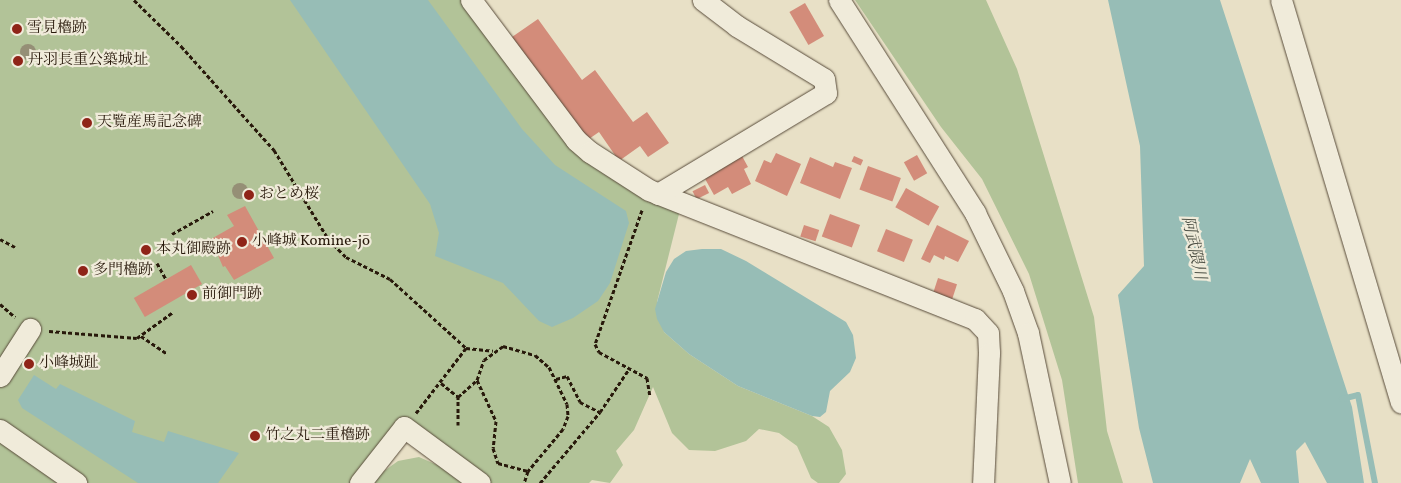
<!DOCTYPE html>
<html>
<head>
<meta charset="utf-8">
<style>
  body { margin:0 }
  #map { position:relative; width:1401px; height:483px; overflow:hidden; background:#e8e0c6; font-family:Vollkorn,"Noto Serif JP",serif }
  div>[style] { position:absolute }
  .green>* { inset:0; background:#b2c398 }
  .water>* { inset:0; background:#97bdb6 }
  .stream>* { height:6px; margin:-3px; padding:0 3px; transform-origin:3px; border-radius:3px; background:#97bdb6 }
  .building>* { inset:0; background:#d38c7a; transform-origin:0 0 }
  .path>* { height:3px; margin-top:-1.5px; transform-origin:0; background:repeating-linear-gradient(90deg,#28190b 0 4px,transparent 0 6.5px) }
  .roads { filter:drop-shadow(0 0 1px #584b3a) drop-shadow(0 0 1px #584b3a) }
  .minor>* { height:21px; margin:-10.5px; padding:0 10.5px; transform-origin:10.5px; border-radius:10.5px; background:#f0ebda }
  .trees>* { width:16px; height:16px; margin:-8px; border-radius:50%; background:#958f76 }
  .dots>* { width:14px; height:14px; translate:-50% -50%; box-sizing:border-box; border:2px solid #f0ebda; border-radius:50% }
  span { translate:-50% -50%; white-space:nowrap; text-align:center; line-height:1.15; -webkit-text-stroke:4.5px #f0ebda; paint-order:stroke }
  .poi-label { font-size:15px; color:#28190b }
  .left { translate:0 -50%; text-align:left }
  .water-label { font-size:16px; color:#4f5247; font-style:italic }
</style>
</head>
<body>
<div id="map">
  <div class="green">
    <div style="clip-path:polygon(0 0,462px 0,561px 133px,680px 210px,657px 302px,664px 332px,689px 354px,738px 386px,812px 416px,829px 427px,842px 450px,846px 474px,839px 483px,818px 483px,811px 478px,797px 446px,779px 433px,759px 429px,746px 441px,715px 451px,689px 450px,672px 433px,653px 387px,634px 430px,616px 451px,623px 465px,610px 483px,592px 480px,589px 483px,484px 483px,402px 421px,354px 483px,0 483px)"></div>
    <div style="clip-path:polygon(855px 0,986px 0,1017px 69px,1094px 317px,1107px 431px,1123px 483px,1078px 483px,1062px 380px,1029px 274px,982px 179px,941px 127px)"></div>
    <div style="clip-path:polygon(419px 457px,444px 468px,465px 483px,373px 483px,380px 474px,398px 461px)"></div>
  </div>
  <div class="water">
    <div style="clip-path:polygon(290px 0,428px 0,522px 129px,555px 165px,626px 211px,629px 223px,610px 283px,598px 301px,573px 318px,552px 327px,539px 321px,503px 283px,435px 256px,439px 233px,430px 204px)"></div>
    <div style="clip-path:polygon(1108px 0,1220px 0,1352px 407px,1364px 483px,1327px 483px,1305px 442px,1296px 451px,1299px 483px,1261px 483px,1250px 459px,1240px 483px,1153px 483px,1139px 428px,1118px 295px,1144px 266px,1140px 146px)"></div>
    <div style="clip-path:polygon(702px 249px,721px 249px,746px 261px,846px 322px,853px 335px,856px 358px,850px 372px,830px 391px,826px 412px,820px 417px,812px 416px,738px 386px,689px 354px,664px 332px,657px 319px,655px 309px,666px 272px,674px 259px,686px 251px)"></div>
    <div style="clip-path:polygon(34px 375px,56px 389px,60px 384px,135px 421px,132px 432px,164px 442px,168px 431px,239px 453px,218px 483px,138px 483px,22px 408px,18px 400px)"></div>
  </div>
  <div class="stream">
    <div style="left:1342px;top:399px;width:16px;rotate:-14deg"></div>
    <div style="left:1358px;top:395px;width:90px;rotate:79.1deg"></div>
  </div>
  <div class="building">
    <div style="left:805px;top:3px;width:38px;height:18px;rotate:60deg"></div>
    <div style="clip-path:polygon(538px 19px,582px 80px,595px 70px,633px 122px,647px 112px,669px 143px,648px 157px,640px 146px,619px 161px,599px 132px,586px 141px,512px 37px)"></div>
    <div style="clip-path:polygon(776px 153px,801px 164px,787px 196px,755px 181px,764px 160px,771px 163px)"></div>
    <div style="left:917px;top:155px;width:21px;height:15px;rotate:61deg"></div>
    <div style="clip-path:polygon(742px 156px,748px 167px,744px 169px,751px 184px,732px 194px,728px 187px,714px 195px,704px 177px)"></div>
    <div style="left:854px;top:156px;width:10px;height:6px;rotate:24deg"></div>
    <div style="clip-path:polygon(810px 157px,833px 167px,835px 162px,852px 168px,840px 199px,800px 183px)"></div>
    <div style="left:868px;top:166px;width:35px;height:25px;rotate:20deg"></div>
    <div style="left:705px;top:185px;width:9px;height:14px;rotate:63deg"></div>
    <div style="left:906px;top:188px;width:38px;height:22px;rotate:29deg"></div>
    <div style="clip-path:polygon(245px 206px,274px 258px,234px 280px,225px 266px,223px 267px,211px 239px,234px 226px,227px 215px)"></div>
    <div style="left:830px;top:214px;width:32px;height:24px;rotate:20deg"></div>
    <div style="left:804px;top:225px;width:16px;height:12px;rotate:18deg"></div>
    <div style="clip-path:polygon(937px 225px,969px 241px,958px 262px,945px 256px,944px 260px,934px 255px,930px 263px,921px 259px)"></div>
    <div style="left:886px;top:229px;width:29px;height:24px;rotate:22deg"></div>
    <div style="left:191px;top:265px;width:22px;height:66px;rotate:60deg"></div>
    <div style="left:938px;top:278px;width:20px;height:16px;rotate:18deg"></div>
  </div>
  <div class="path">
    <div style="left:134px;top:0;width:66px;rotate:44.4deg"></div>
    <div style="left:181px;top:46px;width:140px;rotate:48.2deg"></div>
    <div style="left:274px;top:150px;width:105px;rotate:58.6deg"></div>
    <div style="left:329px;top:240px;width:24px;rotate:45deg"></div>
    <div style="left:346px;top:257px;width:49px;rotate:26.6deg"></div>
    <div style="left:390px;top:279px;width:103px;rotate:42.2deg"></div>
    <div style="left:466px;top:348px;width:27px;rotate:6deg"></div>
    <div style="left:642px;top:210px;width:142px;rotate:109.3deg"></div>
    <div style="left:595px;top:344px;width:9px;rotate:63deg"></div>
    <div style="left:599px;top:352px;width:55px;rotate:28.4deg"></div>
    <div style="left:647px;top:378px;width:18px;rotate:81deg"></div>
    <div style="left:172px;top:234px;width:47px;rotate:-29.3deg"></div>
    <div style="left:0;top:239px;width:17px;rotate:28deg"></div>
    <div style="left:157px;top:263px;width:18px;rotate:61deg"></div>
    <div style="left:79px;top:270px;width:1px;rotate:-45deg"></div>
    <div style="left:0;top:304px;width:20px;rotate:41deg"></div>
    <div style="left:49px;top:331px;width:88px;rotate:4.5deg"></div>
    <div style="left:137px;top:338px;width:44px;rotate:-35.8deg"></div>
    <div style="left:141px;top:336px;width:32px;rotate:34deg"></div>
    <div style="left:556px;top:379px;width:11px;rotate:-15deg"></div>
    <div style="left:567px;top:376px;width:29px;rotate:63deg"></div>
    <div style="left:580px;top:402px;width:22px;rotate:27deg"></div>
    <div style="left:477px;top:380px;width:45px;rotate:65.1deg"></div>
    <div style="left:496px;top:421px;width:27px;rotate:96deg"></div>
    <div style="left:493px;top:448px;width:16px;rotate:72deg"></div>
    <div style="left:498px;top:463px;width:31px;rotate:15deg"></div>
    <div style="left:441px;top:383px;width:22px;rotate:39deg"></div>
    <div style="left:458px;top:397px;width:25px;rotate:-42deg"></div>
    <div style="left:477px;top:380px;width:21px;rotate:-71deg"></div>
    <div style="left:484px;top:360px;width:24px;rotate:-36deg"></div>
    <div style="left:503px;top:346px;width:33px;rotate:16deg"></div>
    <div style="left:535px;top:355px;width:18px;rotate:41deg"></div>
    <div style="left:549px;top:367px;width:41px;rotate:64.1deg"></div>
    <div style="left:567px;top:404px;width:12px;rotate:85deg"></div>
    <div style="left:568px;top:416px;width:14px;rotate:111deg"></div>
    <div style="left:563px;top:429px;width:55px;rotate:129.8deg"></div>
    <div style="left:528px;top:471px;width:13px;rotate:108deg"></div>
    <div style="left:416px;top:413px;width:82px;rotate:-52.4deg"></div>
    <div style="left:458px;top:425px;width:28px;rotate:-90deg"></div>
    <div style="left:540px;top:483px;width:93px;rotate:-49.8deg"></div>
    <div style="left:600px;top:412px;width:52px;rotate:-56deg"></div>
  </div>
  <div class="roads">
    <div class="minor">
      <div style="left:471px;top:0;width:175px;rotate:53.1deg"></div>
      <div style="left:576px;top:140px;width:18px;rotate:41deg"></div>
      <div style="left:590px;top:152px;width:70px;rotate:32.8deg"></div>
      <div style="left:649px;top:190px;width:351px;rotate:21.6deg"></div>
      <div style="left:975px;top:319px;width:19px;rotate:47deg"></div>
      <div style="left:988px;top:333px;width:20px;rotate:87deg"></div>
      <div style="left:989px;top:353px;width:130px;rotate:92.6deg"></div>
      <div style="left:839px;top:0;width:253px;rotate:57.4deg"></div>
      <div style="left:975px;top:213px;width:87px;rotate:64deg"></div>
      <div style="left:1013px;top:291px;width:45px;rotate:70.3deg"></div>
      <div style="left:1028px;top:333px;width:153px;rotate:78deg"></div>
      <div style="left:1281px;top:0;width:420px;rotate:73.4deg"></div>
      <div style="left:658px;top:194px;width:196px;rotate:-31deg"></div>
      <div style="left:826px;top:93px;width:14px;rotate:-98deg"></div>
      <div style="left:824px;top:79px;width:102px;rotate:-148.7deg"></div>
      <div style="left:737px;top:26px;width:43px;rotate:-142.6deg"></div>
      <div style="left:0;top:376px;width:56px;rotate:-57.4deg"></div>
      <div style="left:0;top:430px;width:93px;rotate:34.9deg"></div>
      <div style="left:360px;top:483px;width:71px;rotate:-51.8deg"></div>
      <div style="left:404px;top:427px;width:94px;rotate:36.4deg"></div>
    </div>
  </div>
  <div class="trees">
    <div style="left:28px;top:52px"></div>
    <div style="left:240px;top:191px"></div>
  </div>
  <div class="dots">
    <div style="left:17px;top:29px;background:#8f2418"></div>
    <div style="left:18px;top:61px;background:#8f2418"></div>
    <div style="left:87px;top:123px;background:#8f2418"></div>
    <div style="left:249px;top:195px;background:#8f2418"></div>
    <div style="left:242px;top:242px;background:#8f2418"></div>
    <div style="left:146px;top:250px;background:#8f2418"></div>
    <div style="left:83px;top:271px;background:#8f2418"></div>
    <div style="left:192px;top:295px;background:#8f2418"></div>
    <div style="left:29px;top:364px;background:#8f2418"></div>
    <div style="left:255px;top:436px;background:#8f2418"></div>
  </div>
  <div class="poi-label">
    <span class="left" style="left:27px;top:29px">雪見櫓跡</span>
    <span class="left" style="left:28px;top:61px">丹羽長重公築城址</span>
    <span class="left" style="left:97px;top:123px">天覧産馬記念碑</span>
    <span class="left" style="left:259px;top:195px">おとめ桜</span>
    <span class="left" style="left:252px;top:242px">小峰城 Komine-jō</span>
    <span class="left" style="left:156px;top:250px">本丸御殿跡</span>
    <span class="left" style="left:93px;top:271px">多門櫓跡</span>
    <span class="left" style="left:202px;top:295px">前御門跡</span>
    <span class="left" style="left:39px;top:364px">小峰城趾</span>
    <span class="left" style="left:265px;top:436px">竹之丸二重櫓跡</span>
  </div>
  <div class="water-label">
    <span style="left:1193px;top:248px;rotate:78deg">阿武隈川</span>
  </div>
</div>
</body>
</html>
